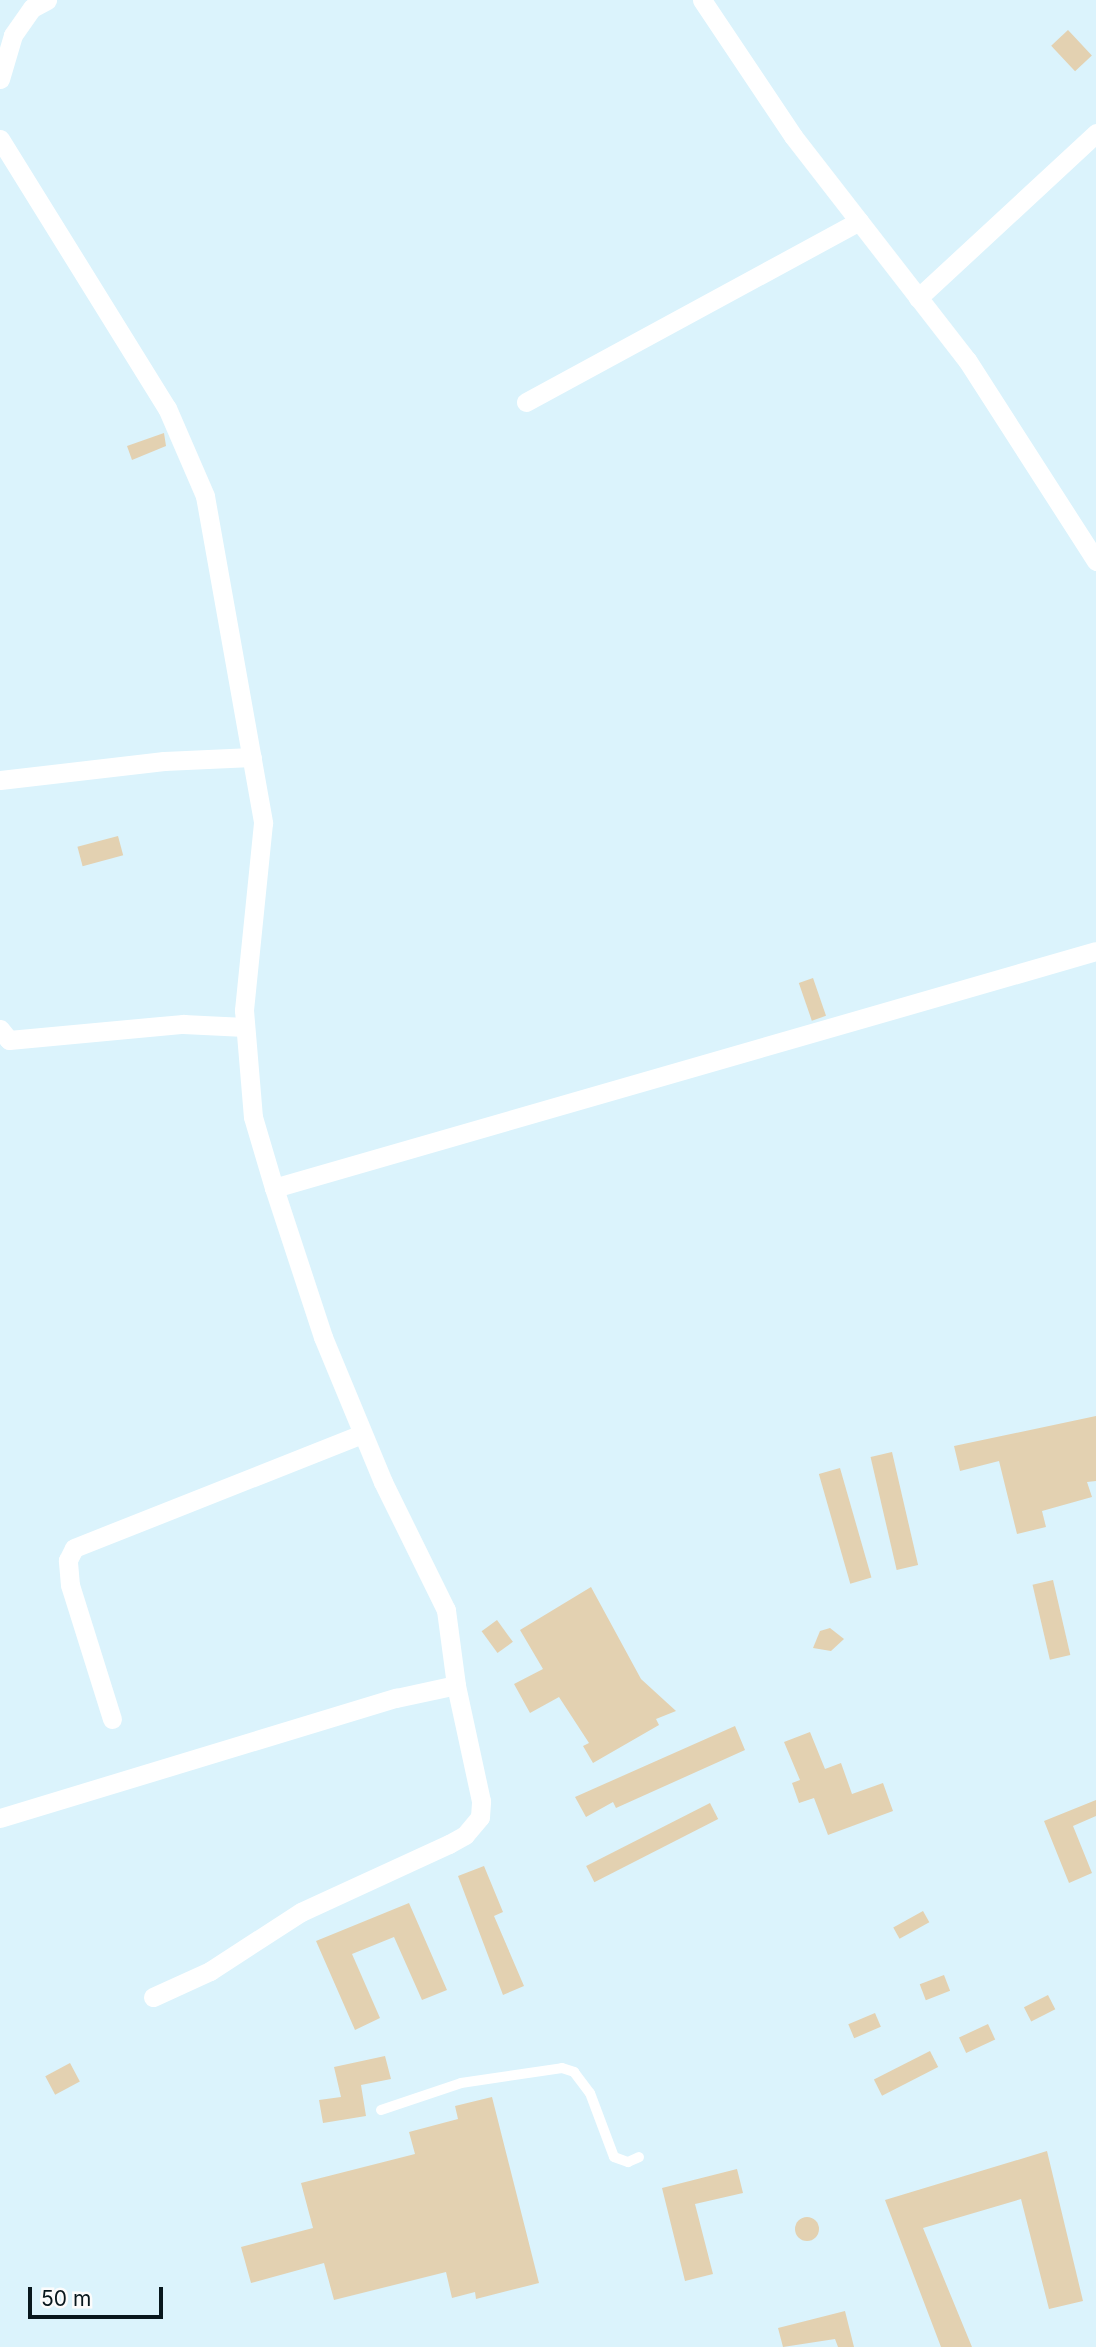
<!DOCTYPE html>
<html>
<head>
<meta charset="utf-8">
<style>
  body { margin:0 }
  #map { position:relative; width:1096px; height:2347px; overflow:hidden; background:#dbf3fc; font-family:Inter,sans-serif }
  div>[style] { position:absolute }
  .building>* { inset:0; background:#e3d1b1; transform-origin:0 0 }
  .round { border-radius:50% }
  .lane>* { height:10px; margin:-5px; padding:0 5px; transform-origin:5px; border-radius:5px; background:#fff }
  .street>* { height:19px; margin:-9.5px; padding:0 9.5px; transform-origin:9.5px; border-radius:9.5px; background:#fff }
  span { translate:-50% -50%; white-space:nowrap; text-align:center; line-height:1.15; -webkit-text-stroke:6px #fcfcfc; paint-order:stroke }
  .scale { position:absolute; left:28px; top:2287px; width:135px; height:32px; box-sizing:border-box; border:4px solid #08171d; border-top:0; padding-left:9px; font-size:21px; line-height:24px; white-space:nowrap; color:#08171d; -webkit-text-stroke:5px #fcfcfc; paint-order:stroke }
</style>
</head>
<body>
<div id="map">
  <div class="building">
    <div style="left:1068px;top:30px;width:35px;height:23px;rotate:47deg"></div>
    <div style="clip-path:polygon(164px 433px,166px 446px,132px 460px,127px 446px)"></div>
    <div style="left:118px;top:836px;width:20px;height:42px;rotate:75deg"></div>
    <div style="left:813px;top:978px;width:40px;height:15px;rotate:71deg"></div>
    <div style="clip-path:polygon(1096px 1416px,1096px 1481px,1087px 1482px,1092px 1497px,1042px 1511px,1046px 1527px,1017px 1534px,999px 1461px,960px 1471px,954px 1446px)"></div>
    <div style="left:892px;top:1452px;width:116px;height:22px;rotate:77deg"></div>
    <div style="left:840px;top:1468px;width:114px;height:22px;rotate:74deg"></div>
    <div style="left:1053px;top:1580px;width:77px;height:21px;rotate:77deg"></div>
    <div style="clip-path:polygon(591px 1587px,641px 1679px,676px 1711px,656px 1719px,659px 1725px,593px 1763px,583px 1746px,589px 1743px,559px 1697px,530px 1713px,514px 1684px,543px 1669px,520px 1630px)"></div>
    <div style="left:497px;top:1620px;width:27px;height:19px;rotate:54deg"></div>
    <div style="clip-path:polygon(830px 1628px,844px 1639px,831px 1651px,813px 1648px,820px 1631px)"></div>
    <div style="clip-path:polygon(735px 1726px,745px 1750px,616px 1808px,613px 1802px,586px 1817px,575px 1797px)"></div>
    <div style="clip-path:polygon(810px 1732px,825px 1769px,841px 1763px,852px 1794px,883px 1783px,893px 1811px,828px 1835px,814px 1798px,799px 1803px,792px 1783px,800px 1780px,784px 1742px)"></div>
    <div style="clip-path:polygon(1096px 1800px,1096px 1816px,1073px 1826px,1092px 1873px,1069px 1883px,1044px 1821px)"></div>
    <div style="left:710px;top:1803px;width:18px;height:139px;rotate:63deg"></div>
    <div style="clip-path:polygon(484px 1866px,503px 1912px,494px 1916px,524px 1986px,503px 1995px,458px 1876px)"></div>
    <div style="clip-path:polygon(409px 1903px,447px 1990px,422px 2000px,394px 1937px,352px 1954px,380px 2018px,355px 2030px,316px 1941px)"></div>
    <div style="left:923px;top:1911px;width:13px;height:34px;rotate:61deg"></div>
    <div style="left:944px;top:1975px;width:17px;height:26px;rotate:69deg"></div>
    <div style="left:1048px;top:1995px;width:16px;height:27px;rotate:63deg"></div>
    <div style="left:875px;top:2013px;width:15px;height:29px;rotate:67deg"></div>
    <div style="left:988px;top:2024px;width:17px;height:32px;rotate:65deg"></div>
    <div style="left:930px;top:2051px;width:18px;height:63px;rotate:63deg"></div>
    <div style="clip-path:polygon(385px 2056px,391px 2079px,361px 2085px,366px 2116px,323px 2123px,319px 2100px,341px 2097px,334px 2067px)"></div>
    <div style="left:70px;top:2063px;width:21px;height:28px;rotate:62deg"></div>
    <div style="clip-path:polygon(492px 2097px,539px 2283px,476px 2299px,475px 2292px,452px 2298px,446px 2272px,334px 2300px,324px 2263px,251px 2283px,241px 2247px,313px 2228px,301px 2183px,415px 2154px,409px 2132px,458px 2119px,455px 2106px)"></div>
    <div style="clip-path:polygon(1047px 2151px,1083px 2301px,1049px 2309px,1021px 2199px,923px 2228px,972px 2347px,941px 2347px,885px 2200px)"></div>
    <div style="clip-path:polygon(737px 2169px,743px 2193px,695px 2204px,713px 2274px,685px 2281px,662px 2188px)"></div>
    <div class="round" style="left:795px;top:2217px;width:24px;height:24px"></div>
    <div style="clip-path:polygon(845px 2311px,854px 2347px,838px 2347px,835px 2339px,783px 2347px,778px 2328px)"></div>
  </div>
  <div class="lane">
    <div style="left:381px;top:2110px;width:84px;rotate:-18.6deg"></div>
    <div style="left:461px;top:2083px;width:102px;rotate:-8.4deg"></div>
    <div style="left:562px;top:2068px;width:13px;rotate:18deg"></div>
    <div style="left:574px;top:2072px;width:26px;rotate:53deg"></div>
    <div style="left:590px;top:2093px;width:68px;rotate:69.4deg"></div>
    <div style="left:614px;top:2157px;width:15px;rotate:20deg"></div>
    <div style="left:628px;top:2162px;width:12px;rotate:-24deg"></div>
  </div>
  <div class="street">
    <div style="left:702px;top:0;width:164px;rotate:56.2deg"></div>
    <div style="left:793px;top:136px;width:284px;rotate:52.2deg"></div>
    <div style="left:967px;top:360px;width:239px;rotate:57.3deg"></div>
    <div style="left:0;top:79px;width:46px;rotate:-73.5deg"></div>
    <div style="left:13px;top:35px;width:33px;rotate:-55deg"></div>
    <div style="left:32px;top:8px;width:17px;rotate:-28deg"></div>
    <div style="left:0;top:139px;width:317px;rotate:58.2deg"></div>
    <div style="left:167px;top:408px;width:96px;rotate:66.6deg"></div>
    <div style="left:205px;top:496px;width:332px;rotate:79.9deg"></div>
    <div style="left:263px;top:823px;width:188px;rotate:95.8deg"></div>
    <div style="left:244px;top:1010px;width:107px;rotate:85.2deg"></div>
    <div style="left:253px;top:1117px;width:74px;rotate:73.5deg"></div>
    <div style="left:918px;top:298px;width:243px;rotate:-42.8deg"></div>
    <div style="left:526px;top:402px;width:379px;rotate:-28.5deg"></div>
    <div style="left:0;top:780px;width:165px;rotate:-6.6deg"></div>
    <div style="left:164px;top:761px;width:88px;rotate:-2.6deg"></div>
    <div style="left:0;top:1029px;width:14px;rotate:51deg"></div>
    <div style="left:9px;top:1040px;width:175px;rotate:-5.3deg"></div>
    <div style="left:183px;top:1024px;width:62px;rotate:2.8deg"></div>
    <div style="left:112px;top:1719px;width:140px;rotate:-107.4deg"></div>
    <div style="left:70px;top:1585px;width:25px;rotate:-95deg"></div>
    <div style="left:68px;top:1560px;width:13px;rotate:-63deg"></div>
    <div style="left:74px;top:1548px;width:310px;rotate:-21.6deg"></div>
    <div style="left:0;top:1818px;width:414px;rotate:-16.9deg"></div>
    <div style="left:396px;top:1698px;width:61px;rotate:-12.2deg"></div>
    <div style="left:153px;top:1997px;width:63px;rotate:-24.5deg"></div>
    <div style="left:210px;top:1971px;width:108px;rotate:-33deg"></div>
    <div style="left:301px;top:1912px;width:163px;rotate:-24.7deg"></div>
    <div style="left:449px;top:1844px;width:18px;rotate:-29deg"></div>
    <div style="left:465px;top:1835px;width:23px;rotate:-50deg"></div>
    <div style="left:480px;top:1817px;width:16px;rotate:-86deg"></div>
    <div style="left:481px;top:1801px;width:119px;rotate:-102.2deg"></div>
    <div style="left:456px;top:1685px;width:76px;rotate:-97.6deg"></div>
    <div style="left:446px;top:1610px;width:143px;rotate:-116.2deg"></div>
    <div style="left:383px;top:1482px;width:157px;rotate:-112.5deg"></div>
    <div style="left:323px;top:1337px;width:157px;rotate:-108.2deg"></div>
    <div style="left:274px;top:1188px;width:855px;rotate:-16.08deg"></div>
  </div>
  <div class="scale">50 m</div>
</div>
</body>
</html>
